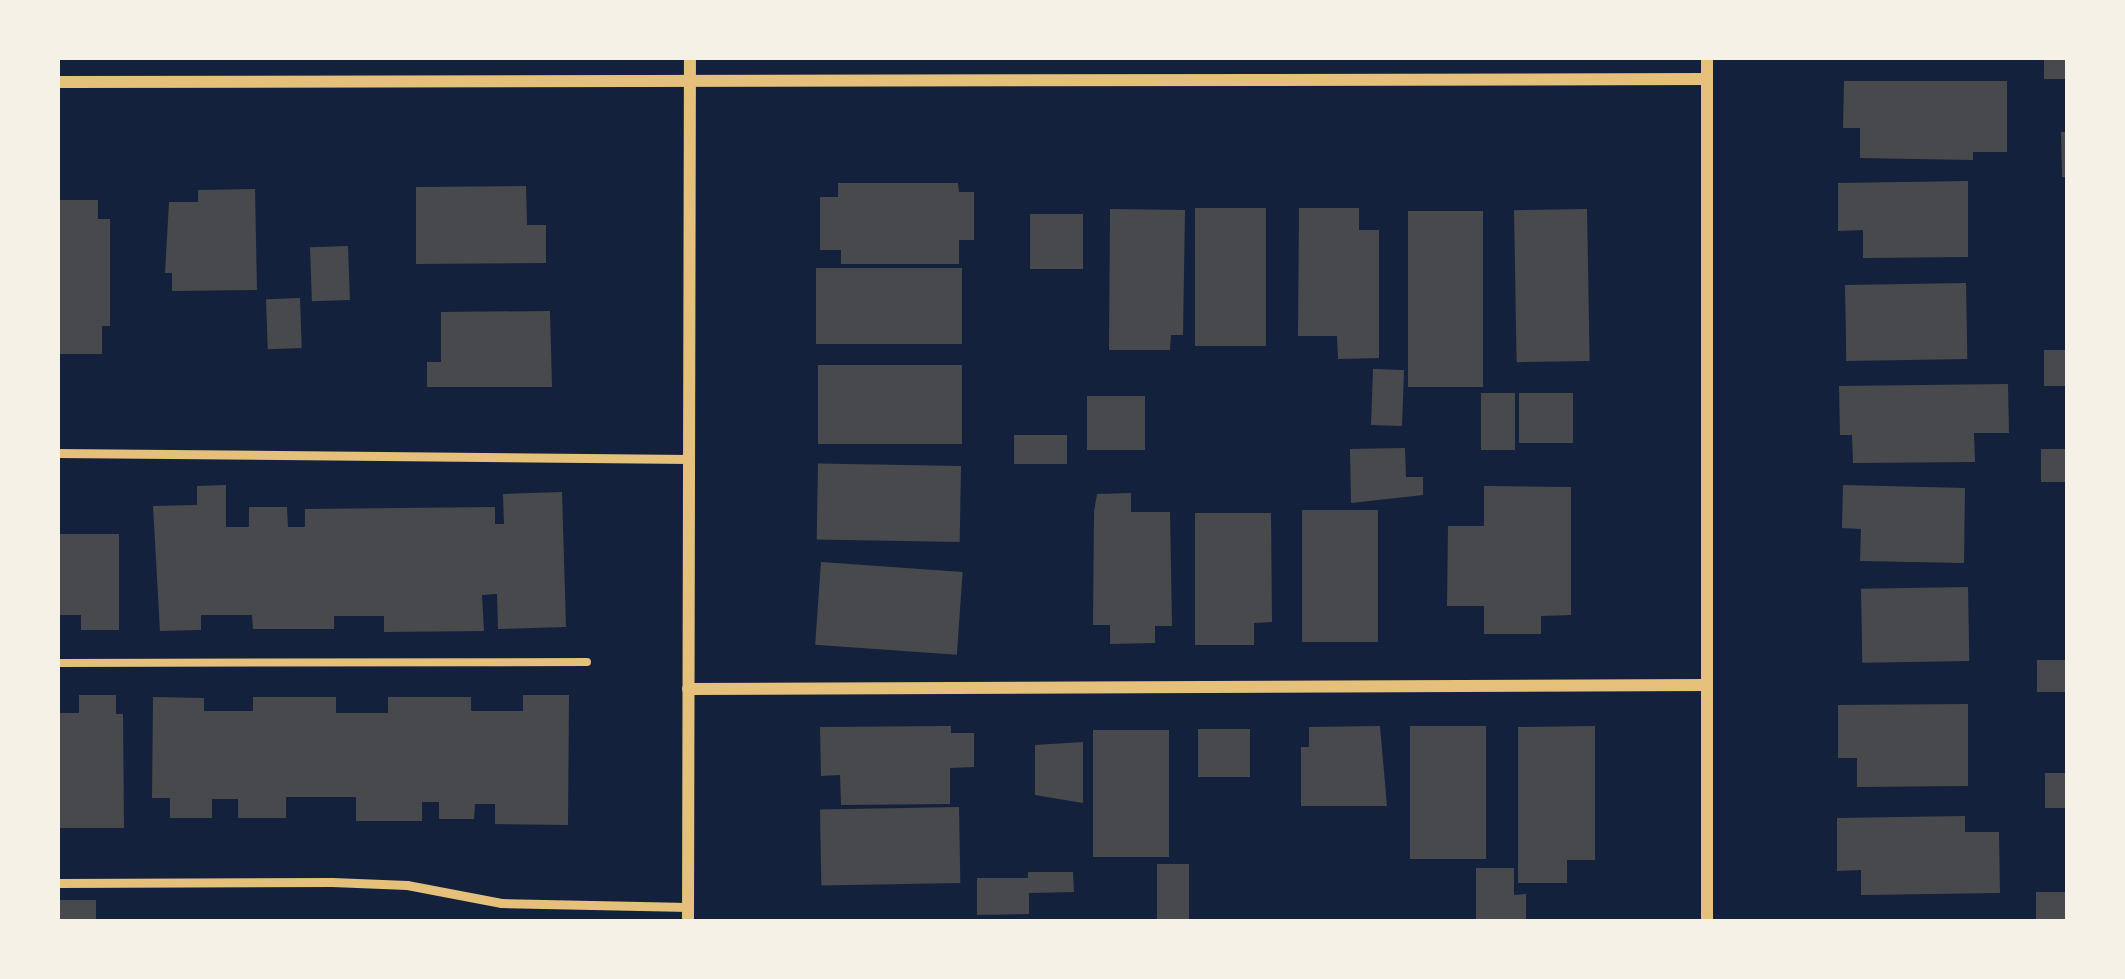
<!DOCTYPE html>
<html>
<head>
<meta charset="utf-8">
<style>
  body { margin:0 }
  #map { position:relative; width:2125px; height:979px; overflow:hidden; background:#14213d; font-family:Signika,sans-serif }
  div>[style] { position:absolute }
  .building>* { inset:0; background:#48494c; transform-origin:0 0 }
  .path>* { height:8px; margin:-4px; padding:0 4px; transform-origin:4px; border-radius:4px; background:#e5c07b }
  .service>* { height:9px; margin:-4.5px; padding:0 4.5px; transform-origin:4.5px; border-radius:4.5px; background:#e5c07b }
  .minor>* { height:12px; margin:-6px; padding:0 6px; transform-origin:6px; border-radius:6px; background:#e5c07b }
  span { translate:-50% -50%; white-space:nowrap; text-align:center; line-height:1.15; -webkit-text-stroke:12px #f6f1e7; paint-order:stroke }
  .frame { position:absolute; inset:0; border:60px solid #f6f1e7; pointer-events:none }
</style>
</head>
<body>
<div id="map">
  <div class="building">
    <div style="left:2044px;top:57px;width:24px;height:22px"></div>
    <div style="clip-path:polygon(1844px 81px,2007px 81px,2007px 152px,1973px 152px,1973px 160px,1860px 158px,1860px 128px,1843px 128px)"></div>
    <div style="clip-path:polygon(2061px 132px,2068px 132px,2068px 177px,2062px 177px)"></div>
    <div style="clip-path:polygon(1968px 181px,1968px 257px,1863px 258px,1863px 230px,1838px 231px,1838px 183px)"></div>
    <div style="clip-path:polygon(838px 183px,958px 183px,959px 192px,974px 192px,974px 240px,959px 240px,959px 264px,841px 264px,841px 250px,820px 250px,820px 197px,838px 197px)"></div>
    <div style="clip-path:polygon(526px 186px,527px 225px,546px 225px,546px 263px,416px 264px,416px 187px)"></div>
    <div style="clip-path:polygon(255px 189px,257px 290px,172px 291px,172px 273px,165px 273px,169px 202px,198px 202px,198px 190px)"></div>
    <div style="clip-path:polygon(57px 200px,98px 200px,98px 219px,110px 219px,110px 326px,102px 326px,102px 354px,57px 354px)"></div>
    <div style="left:1195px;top:208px;width:71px;height:138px"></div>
    <div style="clip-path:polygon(1299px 208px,1359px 208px,1359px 230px,1379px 230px,1379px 358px,1338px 359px,1337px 336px,1298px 336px)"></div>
    <div style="clip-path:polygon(1110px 209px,1185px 210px,1183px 335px,1171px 335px,1170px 350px,1109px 350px)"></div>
    <div style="left:1587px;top:209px;width:152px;height:73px;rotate:89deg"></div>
    <div style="left:1408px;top:211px;width:75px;height:176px"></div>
    <div style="left:1030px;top:214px;width:53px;height:55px"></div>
    <div style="left:348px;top:246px;width:54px;height:38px;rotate:88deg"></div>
    <div style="left:962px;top:268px;width:76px;height:146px;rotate:90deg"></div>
    <div style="left:1966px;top:283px;width:76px;height:121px;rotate:89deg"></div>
    <div style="left:300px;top:298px;width:50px;height:34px;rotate:88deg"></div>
    <div style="clip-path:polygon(550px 311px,552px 387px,427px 387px,427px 362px,441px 362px,441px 312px)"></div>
    <div style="left:2044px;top:350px;width:24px;height:36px"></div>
    <div style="left:962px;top:365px;width:79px;height:144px;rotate:90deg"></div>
    <div style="left:1373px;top:369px;width:31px;height:56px;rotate:2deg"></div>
    <div style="clip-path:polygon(2008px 384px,2009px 433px,1974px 433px,1975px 462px,1853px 463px,1852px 435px,1840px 435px,1839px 386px)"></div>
    <div style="left:1481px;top:393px;width:34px;height:57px"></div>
    <div style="left:1519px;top:393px;width:54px;height:50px"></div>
    <div style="left:1087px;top:396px;width:58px;height:54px"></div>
    <div style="left:1014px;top:435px;width:53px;height:29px"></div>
    <div style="clip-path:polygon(1405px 448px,1406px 477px,1423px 477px,1423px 495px,1351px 503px,1350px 449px)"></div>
    <div style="left:2041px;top:449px;width:27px;height:33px"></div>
    <div style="left:961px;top:466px;width:76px;height:143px;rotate:91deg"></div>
    <div style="clip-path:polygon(226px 485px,226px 527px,249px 527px,249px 507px,287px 507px,288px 527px,305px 527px,305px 509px,495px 507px,495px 524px,504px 524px,503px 494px,562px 492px,566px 627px,498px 629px,497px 594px,482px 595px,484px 631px,384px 632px,384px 616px,334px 616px,334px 629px,253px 629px,252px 615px,201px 615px,201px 630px,160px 631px,153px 506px,197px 505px,197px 486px)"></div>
    <div style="clip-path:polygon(1843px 485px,1965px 488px,1964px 563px,1860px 561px,1861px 529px,1842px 528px)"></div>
    <div style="clip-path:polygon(1484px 486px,1571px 487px,1571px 615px,1541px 616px,1541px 634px,1484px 634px,1484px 606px,1447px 606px,1448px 526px,1484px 526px)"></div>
    <div style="clip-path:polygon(1131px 493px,1131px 512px,1170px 512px,1172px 626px,1155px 626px,1155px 643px,1110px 644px,1110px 625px,1093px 625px,1094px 512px,1097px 494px)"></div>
    <div style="left:1302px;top:510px;width:76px;height:132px"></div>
    <div style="clip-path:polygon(1195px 513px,1271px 513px,1272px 622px,1254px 623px,1254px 645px,1195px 645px)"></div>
    <div style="clip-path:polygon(57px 534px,119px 534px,119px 630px,81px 630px,81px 615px,57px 615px)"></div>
    <div style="left:821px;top:562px;width:142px;height:83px;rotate:4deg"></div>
    <div style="left:1968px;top:587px;width:74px;height:107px;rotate:89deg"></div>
    <div style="left:2037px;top:660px;width:31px;height:32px"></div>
    <div style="clip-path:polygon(79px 695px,116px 695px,116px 714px,123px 714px,124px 828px,60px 828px,57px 713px,79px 713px)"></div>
    <div style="clip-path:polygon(523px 695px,569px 695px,568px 825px,495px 824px,495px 804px,475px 804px,474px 819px,439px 819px,439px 802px,422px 802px,422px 821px,356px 821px,356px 797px,286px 797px,286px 818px,238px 818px,238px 799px,212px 799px,212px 818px,170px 818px,170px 798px,152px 798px,153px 697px,204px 698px,204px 711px,253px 711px,253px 697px,336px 697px,336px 713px,388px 713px,388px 697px,471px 697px,471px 711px,523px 711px)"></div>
    <div style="clip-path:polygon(1968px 704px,1968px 786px,1857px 787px,1857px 758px,1838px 758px,1838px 705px)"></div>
    <div style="clip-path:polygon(951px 726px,951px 733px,974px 733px,974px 767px,950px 768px,950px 804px,841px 805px,840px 775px,821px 776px,820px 727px)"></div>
    <div style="clip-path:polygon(1380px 726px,1387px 806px,1301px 806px,1301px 747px,1309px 747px,1309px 727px)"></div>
    <div style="left:1410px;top:726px;width:76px;height:133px"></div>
    <div style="clip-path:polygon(1595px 726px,1595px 860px,1567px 860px,1567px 883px,1518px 883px,1518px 727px)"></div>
    <div style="left:1198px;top:729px;width:52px;height:48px"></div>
    <div style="left:1169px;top:730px;width:127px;height:76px;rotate:90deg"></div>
    <div style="clip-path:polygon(1083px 742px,1083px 803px,1035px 795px,1035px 745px)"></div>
    <div style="left:2045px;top:773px;width:23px;height:35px"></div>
    <div style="left:959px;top:807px;width:76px;height:139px;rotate:89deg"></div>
    <div style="clip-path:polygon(1965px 816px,1965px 832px,1999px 832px,2000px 893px,1861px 895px,1861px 870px,1837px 871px,1837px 818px)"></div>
    <div style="left:1157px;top:864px;width:32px;height:56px"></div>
    <div style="clip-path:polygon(1476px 868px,1514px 868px,1514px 895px,1526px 894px,1526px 920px,1476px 922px)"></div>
    <div style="clip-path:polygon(1028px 872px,1073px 872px,1074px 892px,1029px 893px,1029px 914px,977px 915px,977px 878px,1028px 878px)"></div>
    <div style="left:2068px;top:892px;width:30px;height:32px;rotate:90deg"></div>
    <div style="left:57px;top:900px;width:39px;height:22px"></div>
  </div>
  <div class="path">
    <div style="left:57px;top:663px;width:530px;rotate:-0.11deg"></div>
  </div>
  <div class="service">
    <div style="left:57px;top:453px;width:632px;rotate:0.54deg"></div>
    <div style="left:57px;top:883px;width:275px;rotate:-0.2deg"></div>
    <div style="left:332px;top:882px;width:75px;rotate:2.3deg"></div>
    <div style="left:407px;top:885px;width:96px;rotate:10.8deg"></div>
    <div style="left:501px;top:903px;width:187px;rotate:1.2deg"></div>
  </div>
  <div class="minor">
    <div style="left:1707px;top:57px;width:865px;rotate:90deg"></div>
    <div style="left:57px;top:82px;width:1650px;rotate:-0.1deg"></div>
    <div style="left:688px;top:689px;width:1019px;rotate:-0.22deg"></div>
    <div style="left:688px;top:922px;width:865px;rotate:-89.87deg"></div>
  </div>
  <div class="frame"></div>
</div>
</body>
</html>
